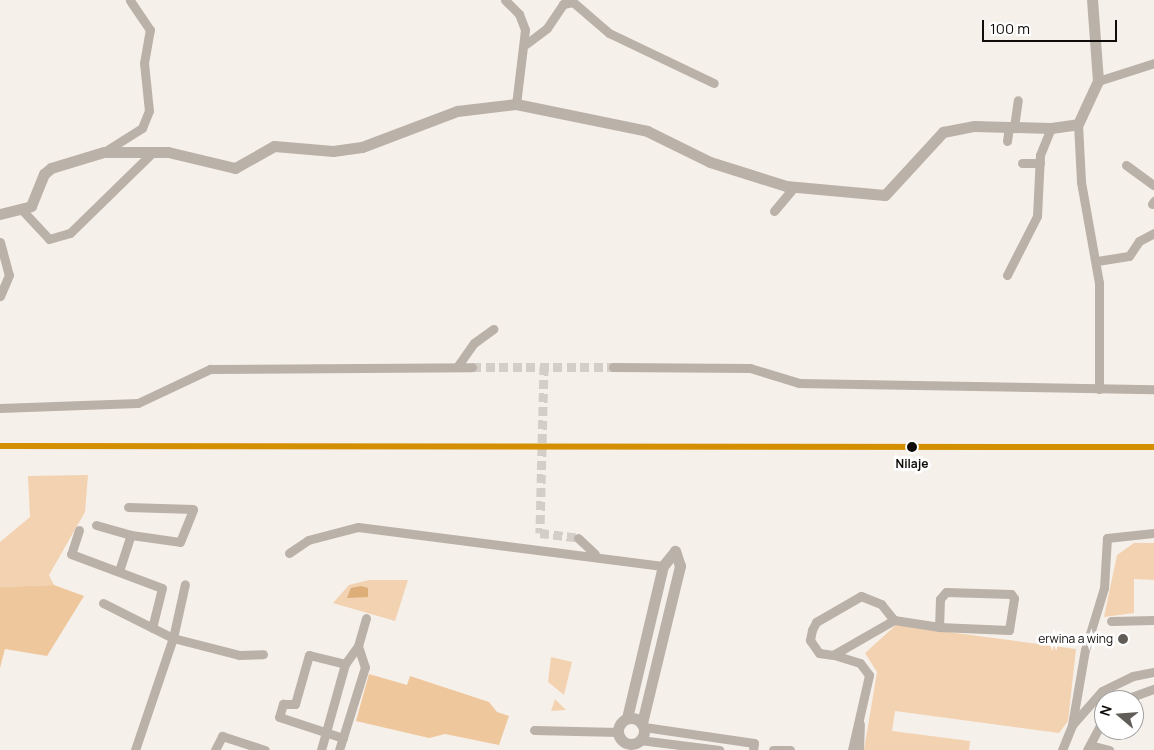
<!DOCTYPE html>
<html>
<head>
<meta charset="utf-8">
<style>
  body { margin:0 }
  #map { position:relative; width:1154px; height:750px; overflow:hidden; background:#f6f0ea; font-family:Manrope,sans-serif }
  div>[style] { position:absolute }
  .green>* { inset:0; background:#f2d2b1 }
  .forest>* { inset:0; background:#efc79c }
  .water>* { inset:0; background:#ddae78 }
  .minor-tunnel>* { height:9px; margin-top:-4.5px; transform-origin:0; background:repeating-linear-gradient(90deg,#d3cec8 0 9px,transparent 0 13.5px) }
  .minor>* { height:9px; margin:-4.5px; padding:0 4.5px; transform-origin:4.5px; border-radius:4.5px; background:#bab1a9 }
  .tertiary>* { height:11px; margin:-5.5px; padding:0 5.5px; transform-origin:5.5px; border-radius:5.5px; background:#bab1a9 }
  .tertiary>.ring { margin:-5.5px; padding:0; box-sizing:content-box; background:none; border:11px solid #bab1a9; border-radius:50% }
  .rail-1>* { height:6px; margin:-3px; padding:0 3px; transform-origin:3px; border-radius:3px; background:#d48f01 }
  .dots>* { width:14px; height:14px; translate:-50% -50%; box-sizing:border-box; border:2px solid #fff; border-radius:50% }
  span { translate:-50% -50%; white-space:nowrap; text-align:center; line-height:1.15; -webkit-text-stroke:5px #fff; paint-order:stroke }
  .stop-label { font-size:12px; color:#0f0c09; font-weight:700 }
  .poi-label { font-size:12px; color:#0f0c09 }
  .right { translate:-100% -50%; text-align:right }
  .north { position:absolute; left:1094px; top:690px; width:50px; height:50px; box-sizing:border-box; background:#fff; border:1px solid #9f9e9d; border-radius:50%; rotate:288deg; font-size:14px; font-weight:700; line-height:20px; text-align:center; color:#0f0c09 }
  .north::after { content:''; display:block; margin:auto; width:18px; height:22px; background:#605c58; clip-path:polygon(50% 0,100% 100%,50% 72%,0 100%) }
  .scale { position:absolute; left:982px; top:20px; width:135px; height:22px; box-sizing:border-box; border:2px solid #0f0c09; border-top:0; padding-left:6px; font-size:15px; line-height:18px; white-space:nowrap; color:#0f0c09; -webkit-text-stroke:4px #fff; paint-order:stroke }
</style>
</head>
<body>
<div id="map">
  <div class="green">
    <div style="clip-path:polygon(88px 475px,85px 512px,49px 575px,54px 585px,0 587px,0 542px,30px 517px,28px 476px)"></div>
    <div style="clip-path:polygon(1134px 543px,1154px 543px,1154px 580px,1134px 579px,1134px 613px,1104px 617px,1117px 555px)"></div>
    <div style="clip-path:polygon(369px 580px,408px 580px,395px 621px,333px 603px,349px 585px)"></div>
    <div style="clip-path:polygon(896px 625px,1076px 649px,1068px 721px,1059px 733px,895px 711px,892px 731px,970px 741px,969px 750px,864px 750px,877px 672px,865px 653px)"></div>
    <div style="clip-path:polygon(551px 657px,572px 662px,564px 695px,548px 682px)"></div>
    <div style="clip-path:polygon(555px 699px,566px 710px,551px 711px)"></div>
  </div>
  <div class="forest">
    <div style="clip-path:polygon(54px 585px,84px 596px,47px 656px,5px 649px,0 668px,0 587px)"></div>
    <div style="clip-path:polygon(369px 674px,407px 685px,410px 676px,489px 702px,497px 712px,509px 716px,499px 745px,445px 734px,429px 738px,356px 721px)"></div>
  </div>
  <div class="water">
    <div style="clip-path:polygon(361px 586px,368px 588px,368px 597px,347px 598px,351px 588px)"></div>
  </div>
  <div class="minor-tunnel">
    <div style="left:544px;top:366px;width:167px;rotate:91.4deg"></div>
    <div style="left:540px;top:533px;width:38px;rotate:7deg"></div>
    <div style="left:472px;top:367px;width:141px"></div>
  </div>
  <div class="minor">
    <div style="left:505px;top:0;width:20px;rotate:45deg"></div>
    <div style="left:519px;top:14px;width:17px;rotate:69deg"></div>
    <div style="left:525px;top:30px;width:75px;rotate:96.9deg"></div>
    <div style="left:526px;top:44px;width:26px;rotate:-37deg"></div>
    <div style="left:547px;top:28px;width:29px;rotate:-56deg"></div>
    <div style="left:563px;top:4px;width:10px;rotate:-11deg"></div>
    <div style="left:573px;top:2px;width:48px;rotate:40.7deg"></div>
    <div style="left:609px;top:33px;width:116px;rotate:25.5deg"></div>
    <div style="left:1098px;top:81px;width:59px;rotate:-17.8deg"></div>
    <div style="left:1078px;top:124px;width:58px;rotate:87deg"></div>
    <div style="left:1081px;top:182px;width:103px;rotate:79.9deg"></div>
    <div style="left:1099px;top:283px;width:106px;rotate:90deg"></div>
    <div style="left:1014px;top:127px;width:27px;rotate:-82deg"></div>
    <div style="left:1007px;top:141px;width:14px;rotate:-82deg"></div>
    <div style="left:104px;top:152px;width:45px;rotate:-32.3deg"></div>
    <div style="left:142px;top:128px;width:18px;rotate:-68deg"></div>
    <div style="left:149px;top:111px;width:48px;rotate:-95.9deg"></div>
    <div style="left:144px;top:63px;width:34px;rotate:-80deg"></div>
    <div style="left:150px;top:30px;width:36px;rotate:-124deg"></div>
    <div style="left:1022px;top:163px;width:18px"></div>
    <div style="left:1126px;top:165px;width:34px;rotate:36deg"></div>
    <div style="left:1152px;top:204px;width:4px;rotate:-56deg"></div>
    <div style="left:23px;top:211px;width:38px;rotate:47deg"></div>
    <div style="left:49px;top:239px;width:22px;rotate:-16deg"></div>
    <div style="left:70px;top:233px;width:117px;rotate:-44.3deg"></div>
    <div style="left:774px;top:211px;width:31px;rotate:-50deg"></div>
    <div style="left:0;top:242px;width:34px;rotate:75deg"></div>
    <div style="left:9px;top:275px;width:23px;rotate:113deg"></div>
    <div style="left:1097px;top:261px;width:32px;rotate:-9deg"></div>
    <div style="left:1129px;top:256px;width:18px;rotate:-56deg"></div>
    <div style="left:1139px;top:241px;width:17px;rotate:-28deg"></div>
    <div style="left:1007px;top:275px;width:66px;rotate:-63deg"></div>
    <div style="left:1037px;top:216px;width:61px;rotate:-87.2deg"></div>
    <div style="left:1040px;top:155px;width:29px;rotate:-68deg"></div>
    <div style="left:457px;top:367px;width:29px;rotate:-55deg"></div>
    <div style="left:474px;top:343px;width:24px;rotate:-36deg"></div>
    <div style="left:613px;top:367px;width:137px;rotate:0.4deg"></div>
    <div style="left:750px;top:368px;width:51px;rotate:17deg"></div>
    <div style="left:799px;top:383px;width:355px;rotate:1deg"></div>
    <div style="left:0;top:408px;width:138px;rotate:-2.1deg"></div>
    <div style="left:138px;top:403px;width:80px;rotate:-25.3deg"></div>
    <div style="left:210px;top:369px;width:262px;rotate:-0.4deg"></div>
    <div style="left:96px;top:525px;width:36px;rotate:16deg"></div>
    <div style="left:79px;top:530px;width:25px;rotate:108deg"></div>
    <div style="left:71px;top:554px;width:97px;rotate:20.5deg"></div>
    <div style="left:162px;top:588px;width:41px;rotate:104deg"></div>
    <div style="left:578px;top:538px;width:23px;rotate:43deg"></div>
    <div style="left:289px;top:553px;width:23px;rotate:-34deg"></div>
    <div style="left:308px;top:540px;width:52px;rotate:-14.6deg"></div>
    <div style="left:358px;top:527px;width:307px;rotate:7.3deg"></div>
    <div style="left:119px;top:571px;width:38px;rotate:-72deg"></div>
    <div style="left:131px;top:535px;width:49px;rotate:8.1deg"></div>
    <div style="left:180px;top:542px;width:35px;rotate:-68deg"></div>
    <div style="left:193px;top:509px;width:65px;rotate:-178.2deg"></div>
    <div style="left:103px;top:603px;width:78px;rotate:26.6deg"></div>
    <div style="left:173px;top:638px;width:68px;rotate:14.4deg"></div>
    <div style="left:239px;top:655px;width:24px;rotate:-2deg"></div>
    <div style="left:1111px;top:621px;width:43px;rotate:-1.3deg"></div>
    <div style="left:358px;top:646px;width:29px;rotate:-74deg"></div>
    <div style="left:833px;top:655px;width:14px;rotate:-172deg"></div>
    <div style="left:819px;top:653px;width:16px;rotate:-125deg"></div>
    <div style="left:810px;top:640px;width:10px;rotate:-79deg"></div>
    <div style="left:812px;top:630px;width:9px;rotate:-63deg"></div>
    <div style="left:816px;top:622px;width:52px;rotate:-30deg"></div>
    <div style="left:861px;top:596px;width:22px;rotate:22deg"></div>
    <div style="left:881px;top:604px;width:21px;rotate:51deg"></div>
    <div style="left:1123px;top:700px;width:33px;rotate:-20deg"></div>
    <div style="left:1072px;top:725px;width:76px;rotate:-80.2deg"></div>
    <div style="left:1085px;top:650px;width:65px;rotate:-73deg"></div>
    <div style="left:1104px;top:588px;width:50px;rotate:-86.6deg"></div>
    <div style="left:1107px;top:538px;width:47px;rotate:-6.1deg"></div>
    <div style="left:644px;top:727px;width:111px;rotate:8.3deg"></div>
    <div style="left:754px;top:743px;width:7px;rotate:98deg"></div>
    <div style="left:534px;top:730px;width:84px;rotate:1.4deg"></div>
    <div style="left:343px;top:738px;width:67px;rotate:-161.8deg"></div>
    <div style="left:279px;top:717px;width:14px;rotate:-73deg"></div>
    <div style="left:283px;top:704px;width:12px"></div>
    <div style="left:295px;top:704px;width:51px;rotate:-74.1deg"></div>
    <div style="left:309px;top:655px;width:37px;rotate:14deg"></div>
    <div style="left:640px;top:740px;width:80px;rotate:7.2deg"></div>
    <div style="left:1090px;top:745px;width:20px;rotate:15deg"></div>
    <div style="left:135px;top:750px;width:118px;rotate:-71.3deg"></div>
    <div style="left:173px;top:638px;width:55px;rotate:-77.5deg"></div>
    <div style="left:215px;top:750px;width:16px;rotate:-63deg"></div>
    <div style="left:222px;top:736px;width:45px;rotate:18deg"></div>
    <div style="left:321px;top:750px;width:89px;rotate:-74.4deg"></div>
    <div style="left:345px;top:664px;width:22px;rotate:-54deg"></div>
    <div style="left:358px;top:646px;width:22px;rotate:72deg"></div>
    <div style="left:365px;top:667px;width:87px;rotate:107.4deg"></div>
    <div style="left:773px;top:750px;width:17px"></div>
    <div style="left:852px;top:750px;width:77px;rotate:-77.2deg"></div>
    <div style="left:869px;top:675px;width:15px;rotate:-127deg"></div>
    <div style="left:860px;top:663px;width:28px;rotate:-163deg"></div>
    <div style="left:833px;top:655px;width:70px;rotate:-29.8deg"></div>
    <div style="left:894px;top:620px;width:46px;rotate:8.8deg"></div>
    <div style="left:939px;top:627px;width:70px;rotate:2.5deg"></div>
    <div style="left:1009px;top:630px;width:32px;rotate:-81deg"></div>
    <div style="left:1014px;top:598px;width:5px;rotate:-127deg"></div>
    <div style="left:1011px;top:594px;width:65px;rotate:-178.2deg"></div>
    <div style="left:946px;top:592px;width:9px;rotate:131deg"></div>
    <div style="left:940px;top:599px;width:28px;rotate:92deg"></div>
    <div style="left:859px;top:750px;width:26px;rotate:-88deg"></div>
    <div style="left:1062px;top:750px;width:27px;rotate:-68deg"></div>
    <div style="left:1072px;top:725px;width:45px;rotate:-48.6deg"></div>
    <div style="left:1102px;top:691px;width:34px;rotate:-26deg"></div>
    <div style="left:1133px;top:676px;width:21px;rotate:-11deg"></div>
    <div style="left:1087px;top:750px;width:36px;rotate:-62deg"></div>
  </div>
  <div class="tertiary">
    <div style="left:0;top:214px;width:32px;rotate:-14deg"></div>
    <div style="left:31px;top:206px;width:35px;rotate:-68deg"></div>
    <div style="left:44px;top:174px;width:9px;rotate:-41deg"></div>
    <div style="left:51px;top:168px;width:55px;rotate:-16.8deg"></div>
    <div style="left:104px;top:152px;width:64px"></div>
    <div style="left:168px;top:152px;width:69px;rotate:13.4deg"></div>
    <div style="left:235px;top:168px;width:45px;rotate:-29.4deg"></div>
    <div style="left:274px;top:146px;width:59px;rotate:4.8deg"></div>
    <div style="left:333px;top:151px;width:29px;rotate:-8deg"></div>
    <div style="left:362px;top:147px;width:102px;rotate:-20.8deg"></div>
    <div style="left:457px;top:111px;width:59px;rotate:-6.8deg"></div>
    <div style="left:516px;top:104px;width:134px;rotate:11.6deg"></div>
    <div style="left:647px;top:131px;width:70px;rotate:26.2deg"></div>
    <div style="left:710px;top:162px;width:80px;rotate:17.5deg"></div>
    <div style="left:786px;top:186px;width:99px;rotate:5.2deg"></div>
    <div style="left:885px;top:195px;width:86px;rotate:-47.4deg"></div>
    <div style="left:943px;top:132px;width:32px;rotate:-11deg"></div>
    <div style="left:974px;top:126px;width:77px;rotate:1.5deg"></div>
    <div style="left:1051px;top:128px;width:27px;rotate:-8deg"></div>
    <div style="left:1078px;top:124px;width:47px;rotate:-65.1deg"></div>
    <div style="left:1098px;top:81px;width:81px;rotate:-94.2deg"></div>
    <div style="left:627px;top:718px;width:156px;rotate:-76.7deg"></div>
    <div style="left:663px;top:566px;width:19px;rotate:-51deg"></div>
    <div class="ring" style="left:618px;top:718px;width:15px;height:15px"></div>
    <div style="left:642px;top:723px;width:162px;rotate:-76.4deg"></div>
    <div style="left:680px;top:566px;width:16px;rotate:-108deg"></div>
  </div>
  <div class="rail-1">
    <div style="left:0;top:446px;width:1154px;rotate:0.05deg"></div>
  </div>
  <div class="dots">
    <div style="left:912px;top:447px;background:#0f0c09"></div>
    <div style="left:1123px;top:639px;background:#605c58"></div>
  </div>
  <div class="stop-label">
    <span style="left:912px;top:464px">Nilaje</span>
  </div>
  <div class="poi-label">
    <span class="right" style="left:1113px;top:639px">erwina a wing</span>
  </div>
  <div class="north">N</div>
  <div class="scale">100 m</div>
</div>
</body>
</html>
